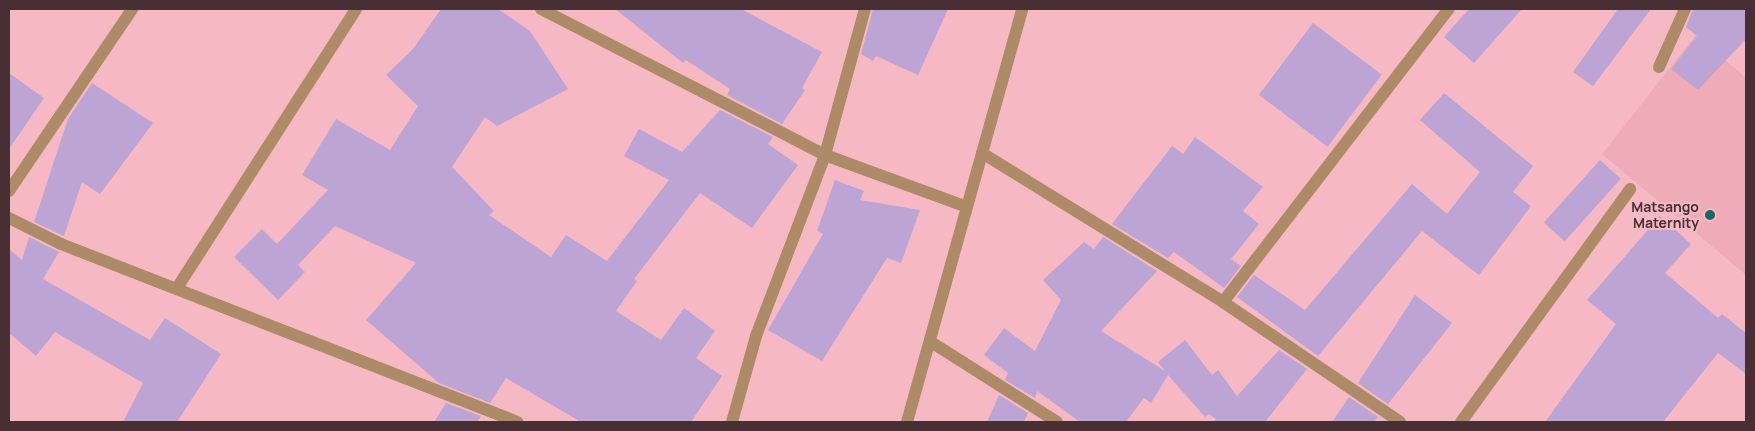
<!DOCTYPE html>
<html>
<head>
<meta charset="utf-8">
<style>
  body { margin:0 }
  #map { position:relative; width:1755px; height:431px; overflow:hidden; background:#f6b9c3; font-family:Manrope,sans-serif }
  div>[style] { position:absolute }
  .built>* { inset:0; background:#efabb6 }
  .building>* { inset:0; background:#bca4d4; transform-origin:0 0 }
  .minor>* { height:12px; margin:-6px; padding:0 6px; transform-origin:6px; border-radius:6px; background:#ae8b67 }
  .tertiary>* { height:12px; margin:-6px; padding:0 6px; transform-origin:6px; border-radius:6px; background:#ae8b67 }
  .dots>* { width:14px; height:14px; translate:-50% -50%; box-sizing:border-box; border:2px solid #f6b9c3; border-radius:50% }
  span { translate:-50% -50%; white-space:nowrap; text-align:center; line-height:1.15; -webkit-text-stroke:4px #f6b9c3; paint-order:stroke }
  .poi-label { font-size:14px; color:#472f33; font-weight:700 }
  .right { translate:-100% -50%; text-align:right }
  .frame { position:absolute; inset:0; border:10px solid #472f33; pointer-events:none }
</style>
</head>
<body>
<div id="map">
  <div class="built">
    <div style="clip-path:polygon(1696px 35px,1746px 78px,1746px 275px,1602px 154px)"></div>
  </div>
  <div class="building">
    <div style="clip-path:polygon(441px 9px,498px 9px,530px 31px,568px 89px,497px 126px,485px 117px,452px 167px,494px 211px,489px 215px,551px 257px,566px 235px,607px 261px,669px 180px,624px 156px,639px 129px,682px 152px,720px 110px,773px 137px,768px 144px,798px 165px,752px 228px,700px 193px,634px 279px,637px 281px,616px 311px,661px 340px,684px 308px,715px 331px,696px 358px,722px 376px,691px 422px,581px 422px,506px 378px,490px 403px,439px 383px,366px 320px,416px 263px,335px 226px,298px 265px,305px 272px,278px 300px,234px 257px,262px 229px,277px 244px,328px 190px,302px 175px,336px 119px,390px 150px,418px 106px,386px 75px,413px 49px)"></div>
    <div style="clip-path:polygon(615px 9px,741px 9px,822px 52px,802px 88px,805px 90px,782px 124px,727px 95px,730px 89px,686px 60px,683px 63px)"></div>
    <div style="clip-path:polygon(873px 9px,948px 9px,918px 75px,876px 56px,873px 61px,861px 54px)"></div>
    <div style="clip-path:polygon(1469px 9px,1522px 9px,1474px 63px,1444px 37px)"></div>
    <div style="clip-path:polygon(1618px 9px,1651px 9px,1593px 86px,1573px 72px)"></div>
    <div style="clip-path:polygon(1693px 9px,1746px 9px,1746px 39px,1698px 90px,1671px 69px,1697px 36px,1686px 27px)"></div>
    <div style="left:1313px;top:23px;width:86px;height:90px;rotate:37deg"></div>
    <div style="clip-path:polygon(9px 73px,44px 98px,9px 149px)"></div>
    <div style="clip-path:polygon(92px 83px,153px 123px,100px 194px,82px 182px,64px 236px,34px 222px,68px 119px)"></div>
    <div style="clip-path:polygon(1444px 93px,1533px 166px,1513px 192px,1531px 206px,1479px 275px,1422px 231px,1318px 356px,1237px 297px,1254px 275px,1305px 310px,1412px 184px,1447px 214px,1480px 172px,1420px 120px)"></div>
    <div style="clip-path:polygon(1195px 137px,1263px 187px,1243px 211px,1259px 224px,1231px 259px,1241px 266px,1224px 288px,1174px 252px,1168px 258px,1112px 224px,1172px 146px,1183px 154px)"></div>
    <div style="left:1600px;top:160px;width:28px;height:84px;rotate:42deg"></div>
    <div style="clip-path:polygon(835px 180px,864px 191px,860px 200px,920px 210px,901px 263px,887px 258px,822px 361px,768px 330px,823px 234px,817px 231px)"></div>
    <div style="clip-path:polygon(1660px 216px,1691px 244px,1665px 273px,1718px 318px,1722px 314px,1746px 333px,1746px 374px,1718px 353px,1663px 422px,1545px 422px,1616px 324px,1587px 300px)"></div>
    <div style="clip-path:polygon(29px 237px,59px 252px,43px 279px,150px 340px,165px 318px,221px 354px,177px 422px,123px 422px,143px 383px,55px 332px,36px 356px,9px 333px,9px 249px,22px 260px)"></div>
    <div style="clip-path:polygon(1103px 237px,1157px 271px,1101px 331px,1165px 371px,1158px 362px,1185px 340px,1212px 375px,1218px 370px,1237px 396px,1279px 350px,1307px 369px,1265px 422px,1213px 422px,1216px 419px,1209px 414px,1205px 417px,1168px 375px,1151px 403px,1144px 398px,1126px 422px,1080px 422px,1037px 391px,1035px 398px,1005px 380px,1008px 373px,984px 355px,1004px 328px,1035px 351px,1061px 300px,1043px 280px,1084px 242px,1094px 249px)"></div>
    <div style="clip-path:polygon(1415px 295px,1452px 323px,1388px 404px,1358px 383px)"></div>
    <div style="clip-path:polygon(999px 395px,1028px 413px,1024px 422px,987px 422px)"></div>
    <div style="clip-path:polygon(1349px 397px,1378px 417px,1374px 422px,1332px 422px)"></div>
    <div style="clip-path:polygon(446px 403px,481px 416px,477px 422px,434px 422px)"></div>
  </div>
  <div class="minor">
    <div style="left:541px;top:9px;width:319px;rotate:27.2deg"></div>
    <div style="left:825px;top:155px;width:151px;rotate:20.1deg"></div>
    <div style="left:1659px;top:67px;width:64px;rotate:-65.9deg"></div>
    <div style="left:982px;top:153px;width:283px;rotate:31.7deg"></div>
    <div style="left:1223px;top:302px;width:214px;rotate:34.1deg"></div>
    <div style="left:9px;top:191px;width:220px;rotate:-55.9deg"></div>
    <div style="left:9px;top:218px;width:58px;rotate:26.6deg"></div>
    <div style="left:61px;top:244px;width:490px;rotate:21.3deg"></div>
    <div style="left:177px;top:288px;width:331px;rotate:-57.3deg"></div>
    <div style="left:1223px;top:302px;width:370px;rotate:-52.4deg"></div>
    <div style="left:931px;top:342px;width:149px;rotate:32.4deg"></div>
    <div style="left:732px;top:422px;width:89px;rotate:-74.4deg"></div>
    <div style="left:756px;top:336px;width:194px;rotate:-69.1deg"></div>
    <div style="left:825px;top:155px;width:151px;rotate:-74.7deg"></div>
    <div style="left:1461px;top:422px;width:288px;rotate:-54deg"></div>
  </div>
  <div class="tertiary">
    <div style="left:907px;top:422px;width:429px;rotate:-74.4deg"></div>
  </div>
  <div class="dots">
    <div style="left:1710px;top:215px;background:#1b6761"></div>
  </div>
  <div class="poi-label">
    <span class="right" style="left:1699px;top:215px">Matsango<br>Maternity</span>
  </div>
  <div class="frame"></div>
</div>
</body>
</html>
